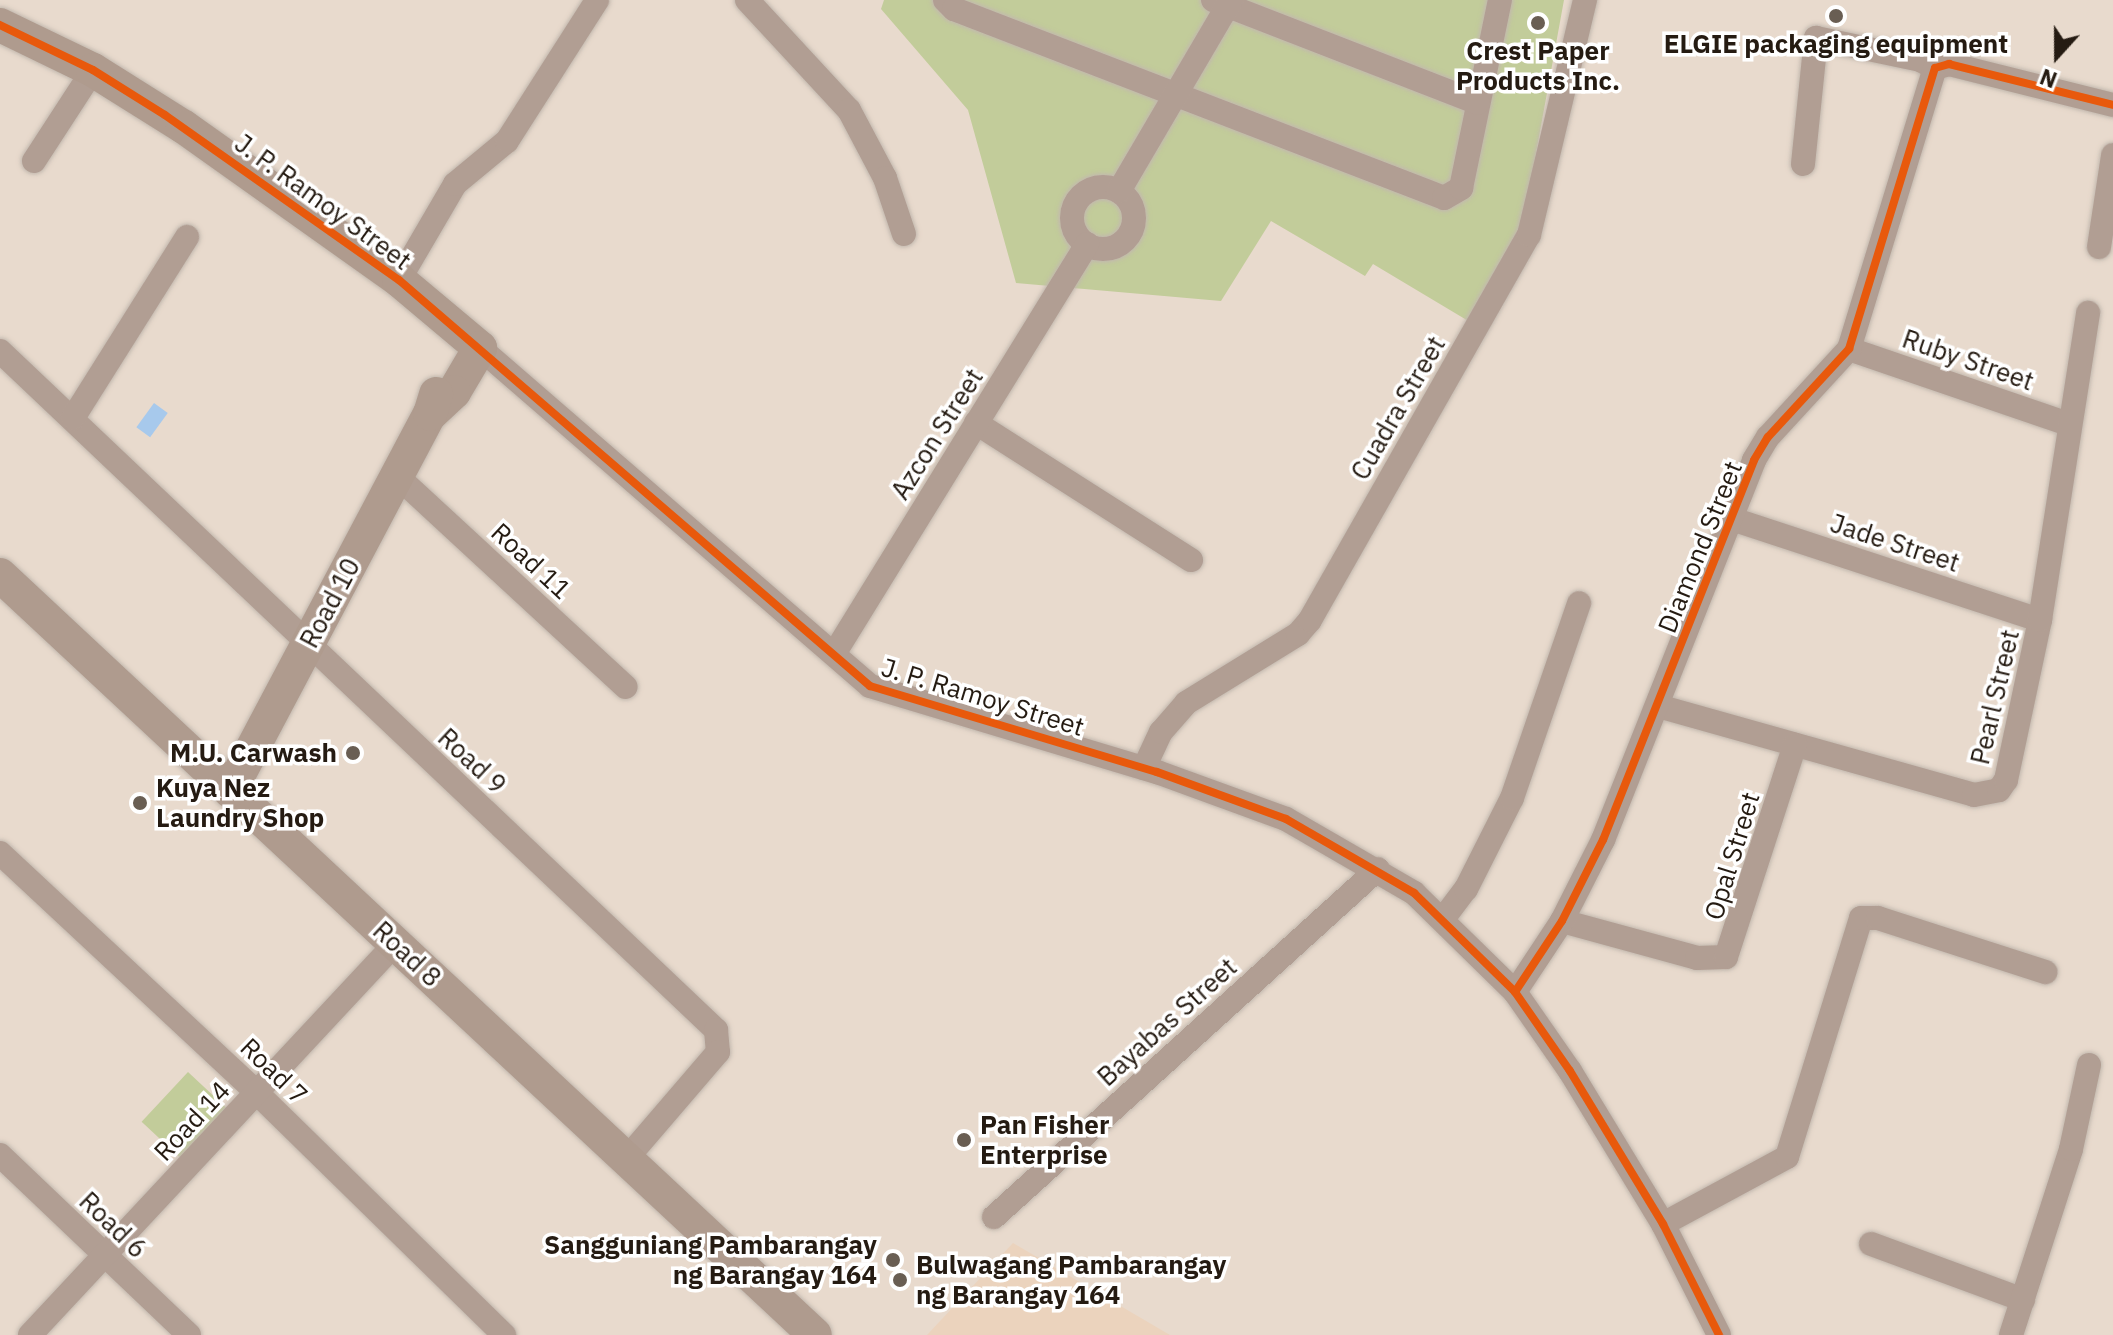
<!DOCTYPE html>
<html>
<head>
<meta charset="utf-8">
<style>
  body { margin:0 }
  #map { position:relative; width:2113px; height:1335px; overflow:hidden; background:#e8dacd; font-family:"IBM Plex Sans",sans-serif }
  div>[style] { position:absolute }
  .built>* { inset:0; background:#ebd3bd }
  .green>* { inset:0; background:#c2cc9a; transform-origin:0 0 }
  .water>* { inset:0; background:#a7c9ec; transform-origin:0 0 }
  .roads { filter:drop-shadow(0 0 2px #c2b8ae) drop-shadow(0 0 2px #c2b8ae) }
  .street>* { height:24px; margin:-12px; padding:0 12px; transform-origin:12px; border-radius:12px; background:#b19e93 }
  .street>.ring { margin:-12px; padding:0; box-sizing:content-box; background:none; border:24px solid #b19e93; border-radius:50% }
  .secondary>* { height:34px; margin:-17px; padding:0 17px; transform-origin:17px; border-radius:17px; background:#af9b8e }
  .cycleway>* { height:8px; margin:-4px; padding:0 4px; transform-origin:4px; border-radius:4px; background:#e8590c }
  .dots>* { width:22px; height:22px; translate:-50% -50%; box-sizing:border-box; border:4px solid #fff; border-radius:50% }
  span { translate:-50% -50%; white-space:nowrap; text-align:center; line-height:1.15; -webkit-text-stroke:7px #fff; paint-order:stroke }
  .poi-label { font-size:26px; color:#251b12; font-weight:700 }
  .right { translate:-100% -50%; text-align:right }
  .left { translate:0 -50%; text-align:left }
  .street-label { font-size:26px; color:#251b12 }
  .north { position:absolute; left:2017px; top:16px; width:80px; height:80px; -webkit-text-stroke:6px #fff; paint-order:stroke; rotate:201deg; font-size:22px; font-weight:700; line-height:32px; text-align:center; color:#251b12 }
  .north::after { content:''; display:block; margin:auto; width:28px; height:36px; background:#251b12; clip-path:polygon(50% 0,100% 100%,50% 72%,0 100%) }
</style>
</head>
<body>
<div id="map">
  <div class="built">
    <div style="clip-path:polygon(1013px 1243px,1170px 1335px,927px 1335px)"></div>
  </div>
  <div class="green">
    <div style="clip-path:polygon(884px 0,1564px 0,1524px 219px,1470px 322px,1373px 264px,1365px 276px,1271px 221px,1221px 301px,1016px 283px,968px 110px,881px 9px)"></div>
    <div style="left:188px;top:1072px;width:56px;height:68px;rotate:43deg"></div>
  </div>
  <div class="water">
    <div style="left:154px;top:403px;width:17px;height:30px;rotate:36deg"></div>
  </div>
  <div class="roads">
    <div class="street">
      <div style="left:747px;top:0;width:150px;rotate:47.2deg"></div>
      <div style="left:849px;top:110px;width:77px;rotate:62.1deg"></div>
      <div style="left:885px;top:178px;width:59px;rotate:71.3deg"></div>
      <div style="left:945px;top:0;width:13px;rotate:45deg"></div>
      <div style="left:954px;top:9px;width:525px;rotate:21.09deg"></div>
      <div style="left:1444px;top:198px;width:20px;rotate:-30deg"></div>
      <div style="left:1461px;top:188px;width:192px;rotate:-78.3deg"></div>
      <div style="left:1213px;top:0;width:284px;rotate:21.2deg"></div>
      <div style="left:34px;top:161px;width:108px;rotate:-57deg"></div>
      <div style="left:1803px;top:164px;width:127px;rotate:-84.1deg"></div>
      <div style="left:1816px;top:38px;width:106px;rotate:11.9deg"></div>
      <div style="left:1920px;top:60px;width:17px;rotate:28deg"></div>
      <div class="ring" style="left:1072px;top:187px;width:38px;height:38px"></div>
      <div style="left:1119px;top:191px;width:221px;rotate:-59.6deg"></div>
      <div style="left:2099px;top:247px;width:93px;rotate:-81.3deg"></div>
      <div style="left:399px;top:280px;width:111px;rotate:-59.7deg"></div>
      <div style="left:455px;top:184px;width:67px;rotate:-39.6deg"></div>
      <div style="left:507px;top:141px;width:167px;rotate:-57.4deg"></div>
      <div style="left:480px;top:348px;width:516px;rotate:40.91deg"></div>
      <div style="left:870px;top:686px;width:300px;rotate:16.7deg"></div>
      <div style="left:1157px;top:772px;width:137px;rotate:20deg"></div>
      <div style="left:1286px;top:819px;width:148px;rotate:30deg"></div>
      <div style="left:1414px;top:893px;width:141px;rotate:44.4deg"></div>
      <div style="left:1515px;top:992px;width:96px;rotate:55.2deg"></div>
      <div style="left:1570px;top:1071px;width:179px;rotate:58.7deg"></div>
      <div style="left:1663px;top:1224px;width:124px;rotate:63.2deg"></div>
      <div style="left:1849px;top:349px;width:231px;rotate:18.9deg"></div>
      <div style="left:0;top:351px;width:987px;rotate:43.48deg"></div>
      <div style="left:716px;top:1030px;width:22px;rotate:85deg"></div>
      <div style="left:718px;top:1052px;width:140px;rotate:130.6deg"></div>
      <div style="left:73px;top:418px;width:214px;rotate:-57.8deg"></div>
      <div style="left:976px;top:423px;width:255px;rotate:32.5deg"></div>
      <div style="left:397px;top:476px;width:311px;rotate:42.7deg"></div>
      <div style="left:1732px;top:519px;width:324px;rotate:18.2deg"></div>
      <div style="left:834px;top:654px;width:482px;rotate:-58.3deg"></div>
      <div style="left:1658px;top:706px;width:328px;rotate:15.7deg"></div>
      <div style="left:1974px;top:795px;width:25px;rotate:-11deg"></div>
      <div style="left:1999px;top:790px;width:12px;rotate:-55deg"></div>
      <div style="left:2006px;top:780px;width:164px;rotate:-78deg"></div>
      <div style="left:2040px;top:620px;width:311px;rotate:-81.1deg"></div>
      <div style="left:1144px;top:768px;width:40px;rotate:-65deg"></div>
      <div style="left:1161px;top:732px;width:38px;rotate:-49deg"></div>
      <div style="left:1186px;top:703px;width:132px;rotate:-31.6deg"></div>
      <div style="left:1298px;top:634px;width:18px;rotate:-49deg"></div>
      <div style="left:1310px;top:620px;width:443px;rotate:-60.4deg"></div>
      <div style="left:1529px;top:235px;width:242px;rotate:-76.6deg"></div>
      <div style="left:0;top:853px;width:352px;rotate:43deg"></div>
      <div style="left:257px;top:1093px;width:346px;rotate:44.4deg"></div>
      <div style="left:1443px;top:919px;width:38px;rotate:-53deg"></div>
      <div style="left:1466px;top:889px;width:102px;rotate:-63.2deg"></div>
      <div style="left:1512px;top:798px;width:206px;rotate:-71deg"></div>
      <div style="left:1562px;top:921px;width:140px;rotate:15.3deg"></div>
      <div style="left:1697px;top:958px;width:29px;rotate:-2deg"></div>
      <div style="left:1726px;top:957px;width:223px;rotate:-72deg"></div>
      <div style="left:1515px;top:992px;width:85px;rotate:-56.5deg"></div>
      <div style="left:1562px;top:921px;width:91px;rotate:-63.2deg"></div>
      <div style="left:1603px;top:840px;width:409px;rotate:-68.3deg"></div>
      <div style="left:1754px;top:460px;width:27px;rotate:-59deg"></div>
      <div style="left:1768px;top:437px;width:120px;rotate:-47.4deg"></div>
      <div style="left:1849px;top:349px;width:294px;rotate:-73deg"></div>
      <div style="left:1935px;top:68px;width:15px;rotate:-16deg"></div>
      <div style="left:1949px;top:64px;width:169px;rotate:14deg"></div>
      <div style="left:0;top:1155px;width:261px;rotate:43.6deg"></div>
      <div style="left:994px;top:1217px;width:518px;rotate:-42.18deg"></div>
      <div style="left:1663px;top:1224px;width:141px;rotate:-28.4deg"></div>
      <div style="left:1787px;top:1157px;width:250px;rotate:-72.8deg"></div>
      <div style="left:1861px;top:918px;width:17px"></div>
      <div style="left:1878px;top:918px;width:176px;rotate:17.9deg"></div>
      <div style="left:1871px;top:1244px;width:162px;rotate:20.2deg"></div>
      <div style="left:30px;top:1335px;width:535px;rotate:-46.97deg"></div>
      <div style="left:2011px;top:1335px;width:195px;rotate:-72.1deg"></div>
      <div style="left:2071px;top:1149px;width:86px;rotate:-77.9deg"></div>
    </div>
    <div class="secondary">
      <div style="left:0;top:25px;width:103px;rotate:25.8deg"></div>
      <div style="left:93px;top:70px;width:107px;rotate:32.1deg"></div>
      <div style="left:184px;top:127px;width:264px;rotate:35.4deg"></div>
      <div style="left:399px;top:280px;width:106px;rotate:40deg"></div>
      <div style="left:480px;top:348px;width:51px;rotate:120.6deg"></div>
      <div style="left:454px;top:392px;width:33px;rotate:137deg"></div>
      <div style="left:0;top:575px;width:1114px;rotate:43deg"></div>
      <div style="left:230px;top:791px;width:427px;rotate:-62.1deg"></div>
      <div style="left:430px;top:414px;width:21px;rotate:-73deg"></div>
    </div>
  </div>
  <div class="cycleway">
    <div style="left:0;top:25px;width:103px;rotate:25.8deg"></div>
    <div style="left:93px;top:70px;width:85px;rotate:32deg"></div>
    <div style="left:165px;top:115px;width:286px;rotate:35.2deg"></div>
    <div style="left:399px;top:280px;width:622px;rotate:40.76deg"></div>
    <div style="left:870px;top:686px;width:300px;rotate:16.7deg"></div>
    <div style="left:1157px;top:772px;width:137px;rotate:20deg"></div>
    <div style="left:1286px;top:819px;width:148px;rotate:30deg"></div>
    <div style="left:1414px;top:893px;width:141px;rotate:44.4deg"></div>
    <div style="left:1515px;top:992px;width:96px;rotate:55.2deg"></div>
    <div style="left:1570px;top:1071px;width:179px;rotate:58.7deg"></div>
    <div style="left:1663px;top:1224px;width:124px;rotate:63.2deg"></div>
    <div style="left:1515px;top:992px;width:85px;rotate:-56.5deg"></div>
    <div style="left:1562px;top:921px;width:91px;rotate:-63.2deg"></div>
    <div style="left:1603px;top:840px;width:409px;rotate:-68.3deg"></div>
    <div style="left:1754px;top:460px;width:27px;rotate:-59deg"></div>
    <div style="left:1768px;top:437px;width:120px;rotate:-47.4deg"></div>
    <div style="left:1849px;top:349px;width:294px;rotate:-73deg"></div>
    <div style="left:1935px;top:68px;width:15px;rotate:-16deg"></div>
    <div style="left:1949px;top:64px;width:169px;rotate:14deg"></div>
  </div>
  <div class="dots">
    <div style="left:1836px;top:16px;background:#695e53"></div>
    <div style="left:1538px;top:23px;background:#695e53"></div>
    <div style="left:353px;top:753px;background:#695e53"></div>
    <div style="left:140px;top:803px;background:#695e53"></div>
    <div style="left:964px;top:1140px;background:#695e53"></div>
    <div style="left:893px;top:1260px;background:#695e53"></div>
    <div style="left:900px;top:1280px;background:#695e53"></div>
  </div>
  <div class="poi-label">
    <span style="left:1836px;top:44px">ELGIE packaging equipment</span>
    <span style="left:1538px;top:66px">Crest Paper<br>Products Inc.</span>
    <span class="right" style="left:337px;top:753px">M.U. Carwash</span>
    <span class="left" style="left:156px;top:803px">Kuya Nez<br>Laundry Shop</span>
    <span class="left" style="left:980px;top:1140px">Pan Fisher<br>Enterprise</span>
    <span class="right" style="left:877px;top:1260px">Sangguniang Pambarangay<br>ng Barangay 164</span>
    <span class="left" style="left:916px;top:1280px">Bulwagang Pambarangay<br>ng Barangay 164</span>
  </div>
  <div class="street-label">
    <span style="left:323px;top:202px;rotate:36deg">J. P. Ramoy Street</span>
    <span style="left:1968px;top:360px;rotate:19deg">Ruby Street</span>
    <span style="left:1398px;top:408px;rotate:-60deg">Cuadra Street</span>
    <span style="left:937px;top:434px;rotate:-58deg">Azcon Street</span>
    <span style="left:1895px;top:543px;rotate:18deg">Jade Street</span>
    <span style="left:1700px;top:547px;rotate:-68deg">Diamond Street</span>
    <span style="left:531px;top:561px;rotate:43deg">Road 11</span>
    <span style="left:330px;top:603px;rotate:-62deg">Road 10</span>
    <span style="left:983px;top:697px;rotate:17deg">J. P. Ramoy Street</span>
    <span style="left:1995px;top:697px;rotate:-77deg">Pearl Street</span>
    <span style="left:472px;top:761px;rotate:43deg">Road 9</span>
    <span style="left:1732px;top:856px;rotate:-73deg">Opal Street</span>
    <span style="left:407px;top:954px;rotate:43deg">Road 8</span>
    <span style="left:1167px;top:1022px;rotate:-42deg">Bayabas Street</span>
    <span style="left:274px;top:1071px;rotate:44deg">Road 7</span>
    <span style="left:192px;top:1121px;rotate:-47deg">Road 14</span>
    <span style="left:113px;top:1225px;rotate:44deg">Road 6</span>
  </div>
  <div class="north">N</div>
</div>
</body>
</html>
